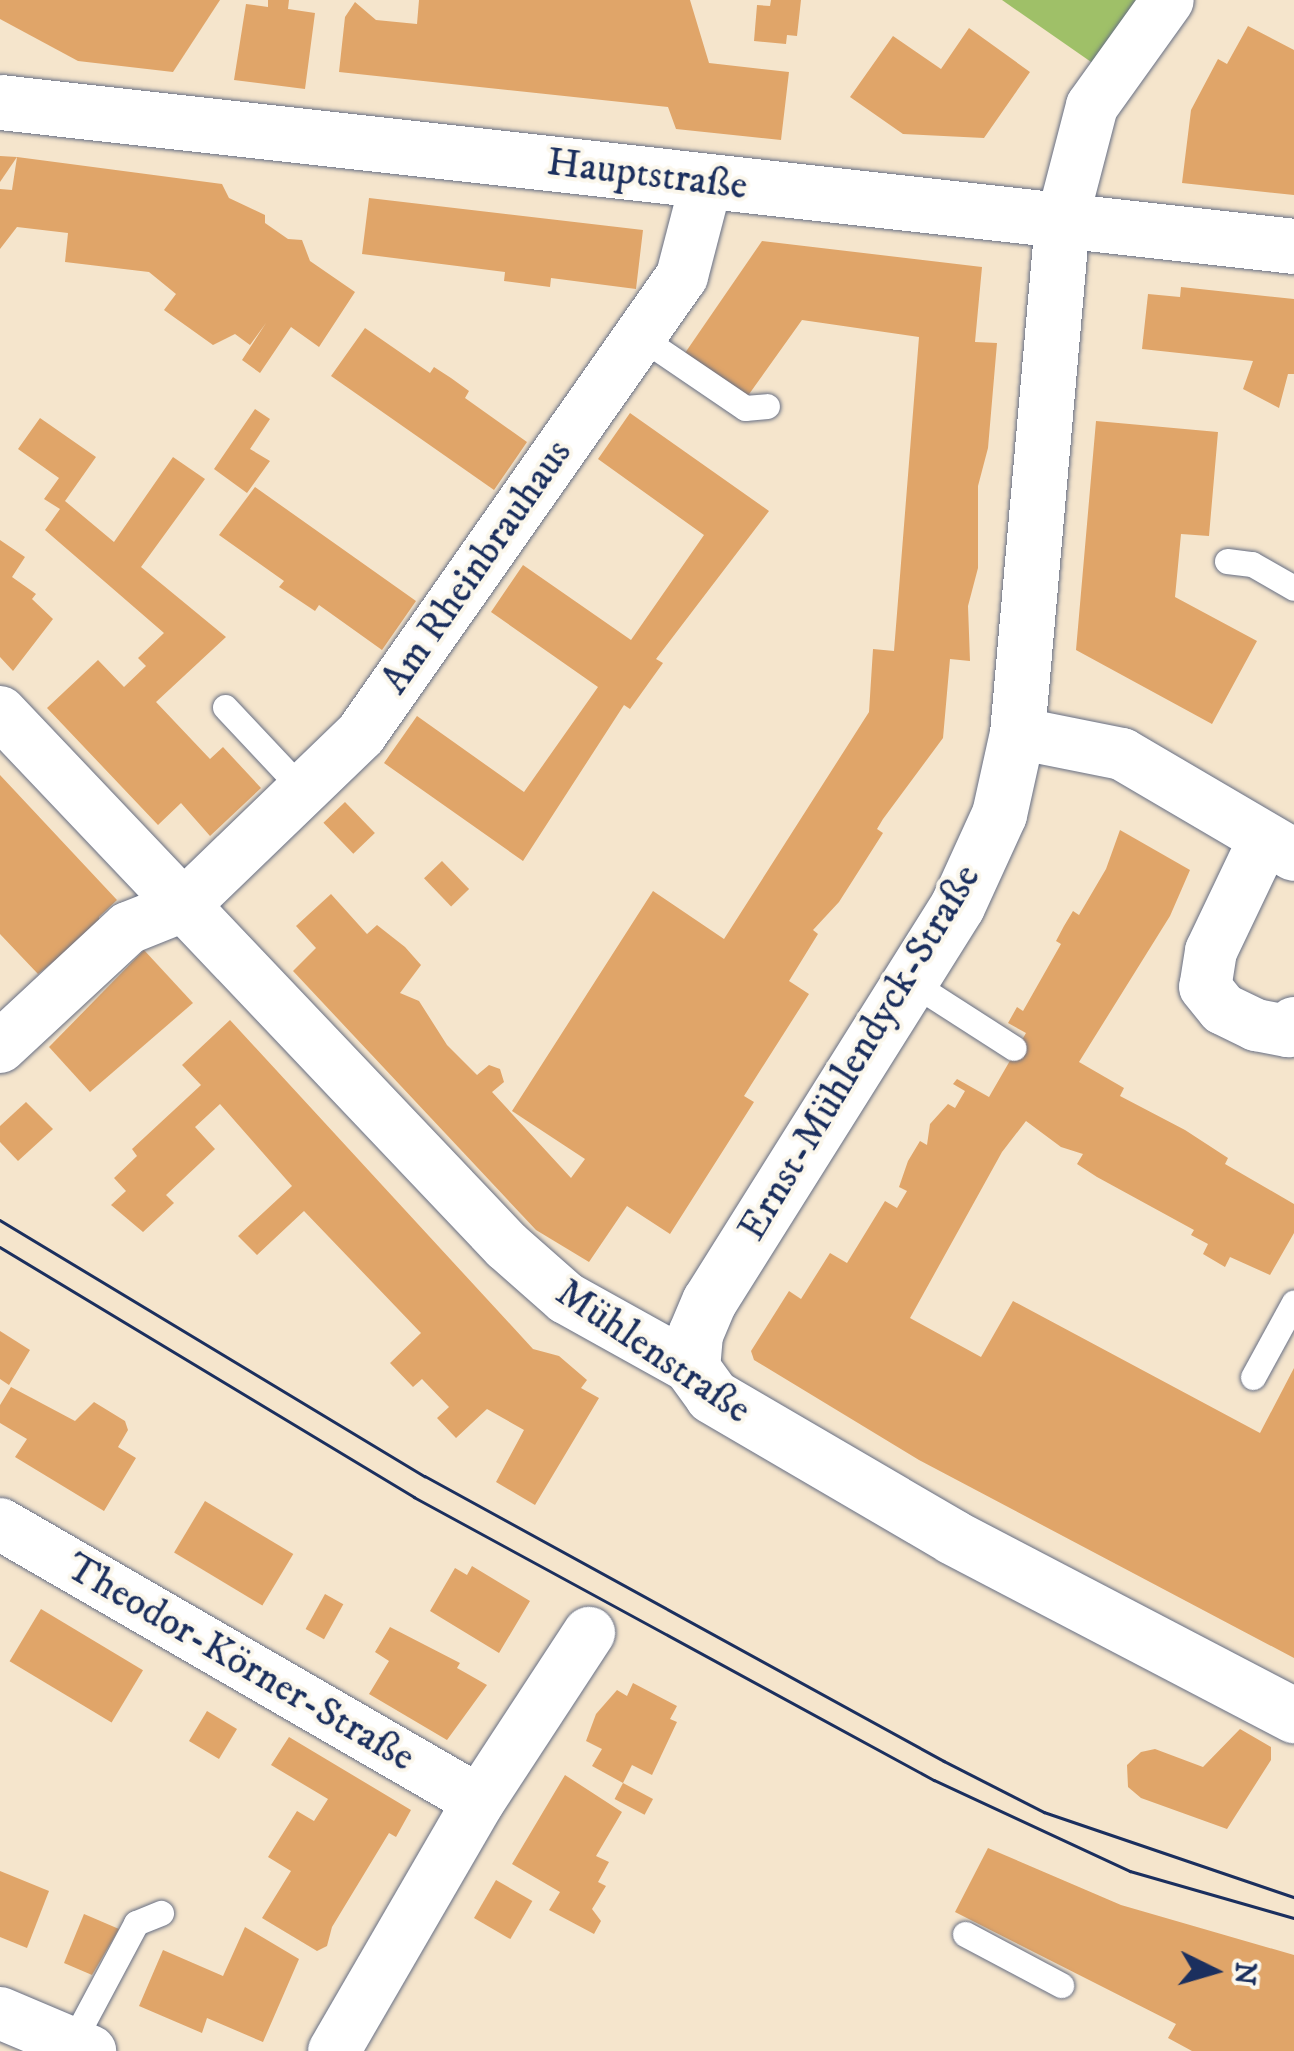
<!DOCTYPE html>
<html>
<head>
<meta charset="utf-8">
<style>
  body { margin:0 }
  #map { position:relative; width:1294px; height:2051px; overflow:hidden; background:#f5e5cc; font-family:"IM FELL DW Pica",serif }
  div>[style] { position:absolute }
  .green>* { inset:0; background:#9fc068 }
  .building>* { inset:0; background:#e0a569; transform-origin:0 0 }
  .roads { filter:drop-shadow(0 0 2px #676f84) drop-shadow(0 0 2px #676f84) }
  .service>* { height:25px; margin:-12.5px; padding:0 12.5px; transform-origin:12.5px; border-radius:12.5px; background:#fff }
  .minor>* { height:52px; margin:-26px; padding:0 26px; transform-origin:26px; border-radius:26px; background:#fff }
  .secondary>* { height:55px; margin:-27.5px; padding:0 27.5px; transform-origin:27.5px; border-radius:27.5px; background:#fff }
  .tram>* { height:2.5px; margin:-1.25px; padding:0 1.25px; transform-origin:1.25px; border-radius:1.25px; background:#1b2f5e }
  span { translate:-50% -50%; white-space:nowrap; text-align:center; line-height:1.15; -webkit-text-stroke:8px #fbf7ec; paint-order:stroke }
  .street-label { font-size:40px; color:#1b2f5e }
  .north { position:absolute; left:1164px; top:1921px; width:100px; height:100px; -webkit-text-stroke:8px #fbf7ec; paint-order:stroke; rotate:95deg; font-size:28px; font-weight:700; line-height:40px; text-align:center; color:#1b2f5e }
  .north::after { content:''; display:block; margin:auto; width:35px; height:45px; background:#1b2f5e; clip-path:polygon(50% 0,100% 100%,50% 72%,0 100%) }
</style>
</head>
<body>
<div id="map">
  <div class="green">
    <div style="clip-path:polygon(1002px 0,1139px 0,1094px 64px)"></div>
  </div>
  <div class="building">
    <div style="clip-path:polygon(0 0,220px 0,173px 72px,78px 61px,0 19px)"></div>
    <div style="clip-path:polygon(268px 0,289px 0,288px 9px,315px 13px,305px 89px,234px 80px,246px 4px,268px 7px)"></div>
    <div style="clip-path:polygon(419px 0,690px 0,709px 63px,789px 72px,781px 140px,676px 129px,668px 107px,339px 72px,345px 17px,355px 2px,376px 20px,417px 24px)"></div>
    <div style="clip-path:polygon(771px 0,801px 0,797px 36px,787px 35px,786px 44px,754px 41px,757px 5px,770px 6px)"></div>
    <div style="clip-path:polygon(1248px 26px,1294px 50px,1294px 195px,1182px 183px,1191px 110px,1218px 59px,1227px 64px)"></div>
    <div style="clip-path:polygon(969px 28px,1030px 72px,984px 138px,903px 134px,850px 97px,893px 36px,941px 69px)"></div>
    <div style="clip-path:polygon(0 156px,17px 157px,0 182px)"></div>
    <div style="clip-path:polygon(17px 157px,222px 184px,229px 198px,265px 215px,265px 223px,288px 239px,302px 240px,310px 261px,355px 292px,319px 347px,291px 327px,260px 373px,242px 360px,266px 323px,250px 345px,235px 334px,213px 345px,164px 310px,176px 294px,149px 272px,65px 262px,68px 233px,17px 227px,0 249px,0 189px,12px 190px)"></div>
    <div style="clip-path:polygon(369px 198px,643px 230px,636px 289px,551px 278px,550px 287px,504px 281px,505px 272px,362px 254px)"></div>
    <div style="clip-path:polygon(762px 241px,982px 267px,975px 342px,997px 343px,988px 448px,978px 486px,978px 568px,968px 606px,970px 661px,950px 659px,943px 738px,883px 819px,877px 829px,883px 833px,839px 902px,813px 930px,818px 934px,789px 981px,809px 994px,744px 1096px,754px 1102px,670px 1234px,627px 1206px,589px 1262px,536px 1230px,293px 971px,316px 948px,296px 926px,331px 894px,367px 934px,377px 925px,405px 947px,421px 965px,400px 993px,419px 1001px,447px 1045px,477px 1075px,489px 1065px,500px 1069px,504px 1082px,492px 1092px,571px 1178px,585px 1159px,512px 1111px,653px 891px,724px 939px,869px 712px,873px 649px,894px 651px,919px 337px,802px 320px,747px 397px,685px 353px)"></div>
    <div style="clip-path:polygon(1181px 287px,1294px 299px,1294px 374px,1288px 374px,1279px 408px,1243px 389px,1253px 361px,1142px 349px,1148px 294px,1180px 297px)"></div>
    <div style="clip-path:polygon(365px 328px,430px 373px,434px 367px,451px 378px,469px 391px,465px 398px,527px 442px,494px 490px,331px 376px)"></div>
    <div style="clip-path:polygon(255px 409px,270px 419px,250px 449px,270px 461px,247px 493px,214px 469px)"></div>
    <div style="clip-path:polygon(630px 413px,769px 511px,656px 659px,663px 663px,630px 709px,624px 705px,523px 861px,384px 763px,417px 716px,524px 792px,598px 687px,491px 612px,523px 565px,631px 640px,704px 535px,598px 459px)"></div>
    <div style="clip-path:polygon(40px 418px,96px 457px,65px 501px,114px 542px,173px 457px,205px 479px,141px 567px,226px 637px,156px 702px,210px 759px,223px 747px,261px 788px,210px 836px,181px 803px,158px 825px,47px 708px,98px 660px,124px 687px,146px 666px,138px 658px,164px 633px,45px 530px,60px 509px,44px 499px,59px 478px,18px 449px)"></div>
    <div style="clip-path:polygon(1096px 421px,1218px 432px,1209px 536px,1181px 534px,1175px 597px,1257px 641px,1212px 724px,1076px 650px)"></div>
    <div style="clip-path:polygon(255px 487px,416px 601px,382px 650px,319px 605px,315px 611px,279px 587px,284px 581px,219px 535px)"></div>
    <div style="clip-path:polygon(0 540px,25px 557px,12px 577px,36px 594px,32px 599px,53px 619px,13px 671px,0 657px)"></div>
    <div style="clip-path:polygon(0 775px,117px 900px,99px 917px,99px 926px,38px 974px,0 934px)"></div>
    <div style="left:345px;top:802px;width:43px;height:30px;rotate:46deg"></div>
    <div style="clip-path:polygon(1120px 830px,1190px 870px,1170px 916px,1079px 1062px,1124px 1088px,1120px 1096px,1185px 1130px,1228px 1158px,1225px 1164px,1294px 1204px,1294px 1233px,1270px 1275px,1230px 1257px,1225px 1267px,1203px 1254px,1208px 1244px,1191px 1235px,1194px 1230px,1097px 1177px,1077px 1164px,1083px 1154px,1061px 1147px,1026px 1121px,1002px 1152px,910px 1318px,981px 1357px,1013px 1301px,1260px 1433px,1294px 1368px,1294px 1658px,919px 1460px,754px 1360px,751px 1351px,789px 1291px,801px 1299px,830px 1253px,847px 1263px,885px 1201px,897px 1208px,907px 1191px,899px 1187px,908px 1161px,920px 1141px,927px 1145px,930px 1124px,948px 1104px,955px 1108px,965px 1091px,953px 1084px,957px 1079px,989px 1097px,1026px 1033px,1008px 1023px,1017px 1007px,1023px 1011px,1061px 944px,1056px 941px,1064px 926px,1073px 911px,1079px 915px,1106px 869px)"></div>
    <div style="left:442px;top:861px;width:39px;height:25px;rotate:46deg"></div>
    <div style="clip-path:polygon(144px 950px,193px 1003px,90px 1092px,49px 1047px)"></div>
    <div style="clip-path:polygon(230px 1020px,533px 1349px,559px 1356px,587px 1380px,581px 1388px,599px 1398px,535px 1505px,496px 1482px,524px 1430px,487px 1409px,456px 1438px,437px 1418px,449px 1407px,422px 1379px,413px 1387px,390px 1363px,421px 1333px,304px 1211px,257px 1255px,238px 1236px,292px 1186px,220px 1104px,195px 1127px,215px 1149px,166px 1195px,174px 1203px,143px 1232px,111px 1205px,126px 1191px,114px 1178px,137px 1156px,132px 1149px,201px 1085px,182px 1065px)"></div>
    <div style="clip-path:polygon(26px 1102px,53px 1129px,18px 1161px,0 1142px,0 1126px)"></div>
    <div style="clip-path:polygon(0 1331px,30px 1350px,9px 1385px,0 1379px)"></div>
    <div style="clip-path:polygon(11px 1387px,75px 1421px,94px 1402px,125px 1421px,128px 1430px,118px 1447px,136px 1458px,104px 1511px,15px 1457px,27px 1439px,0 1423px,0 1405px)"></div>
    <div style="left:205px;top:1501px;width:103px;height:60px;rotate:31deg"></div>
    <div style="clip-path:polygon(472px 1566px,530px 1601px,499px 1653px,430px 1611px,455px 1568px,467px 1575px)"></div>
    <div style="left:325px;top:1594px;width:21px;height:40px;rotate:29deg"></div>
    <div style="left:41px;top:1609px;width:119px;height:61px;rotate:31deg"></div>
    <div style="clip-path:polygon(390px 1627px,460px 1663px,457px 1668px,487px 1685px,447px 1740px,369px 1694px,389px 1661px,375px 1652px)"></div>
    <div style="clip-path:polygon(633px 1683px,677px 1706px,670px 1719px,677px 1722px,652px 1775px,632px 1765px,623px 1783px,592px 1766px,602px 1749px,586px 1741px,596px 1714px,617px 1690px,627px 1696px)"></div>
    <div style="left:207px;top:1711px;width:35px;height:35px;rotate:31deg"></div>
    <div style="clip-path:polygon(1240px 1729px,1271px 1747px,1271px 1760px,1227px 1829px,1141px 1798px,1128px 1787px,1127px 1765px,1141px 1752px,1155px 1749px,1203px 1767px)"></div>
    <div style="clip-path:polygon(289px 1737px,411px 1810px,396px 1837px,389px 1833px,332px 1927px,327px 1946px,317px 1951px,262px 1918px,291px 1871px,268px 1857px,297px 1811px,314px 1821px,328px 1799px,271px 1765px)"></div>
    <div style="clip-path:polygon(565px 1775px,622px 1812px,596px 1856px,609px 1862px,598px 1882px,606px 1886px,592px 1909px,601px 1921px,594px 1934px,549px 1910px,560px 1892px,512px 1864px)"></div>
    <div style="left:623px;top:1783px;width:34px;height:18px;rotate:28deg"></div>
    <div style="clip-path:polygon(988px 1848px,1121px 1905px,1294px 1955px,1294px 2051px,1192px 2051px,1168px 2038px,1176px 2024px,955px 1912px)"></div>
    <div style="clip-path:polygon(0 1871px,49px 1891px,27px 1948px,0 1937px)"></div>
    <div style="left:496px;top:1880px;width:42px;height:44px;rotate:30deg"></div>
    <div style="clip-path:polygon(84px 1914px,119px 1929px,92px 1975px,64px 1963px)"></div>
    <div style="clip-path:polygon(245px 1927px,299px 1959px,263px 2042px,207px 2018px,202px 2033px,139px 2006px,163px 1950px,223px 1976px)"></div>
  </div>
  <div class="roads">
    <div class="service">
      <div style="left:639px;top:336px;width:128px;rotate:34.2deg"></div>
      <div style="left:745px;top:408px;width:22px;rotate:-5deg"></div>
      <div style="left:1227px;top:561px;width:25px;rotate:7deg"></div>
      <div style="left:1252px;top:564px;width:48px;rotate:29.7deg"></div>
      <div style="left:225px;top:707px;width:114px;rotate:46.8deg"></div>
      <div style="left:911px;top:982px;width:122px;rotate:32.7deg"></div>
      <div style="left:1253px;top:1377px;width:85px;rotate:-61.3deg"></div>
      <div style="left:965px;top:1934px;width:109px;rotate:28deg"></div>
      <div style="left:72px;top:2043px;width:136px;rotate:-61.9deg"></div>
      <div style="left:136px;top:1923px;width:27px;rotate:-22deg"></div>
    </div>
    <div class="minor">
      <div style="left:1062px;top:221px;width:119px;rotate:-75.4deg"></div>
      <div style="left:1092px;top:106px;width:130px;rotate:-54.4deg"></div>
      <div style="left:0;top:712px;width:736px;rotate:46.49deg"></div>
      <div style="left:507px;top:1246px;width:79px;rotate:41.4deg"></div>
      <div style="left:566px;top:1298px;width:144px;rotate:29.1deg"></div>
      <div style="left:1017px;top:733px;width:107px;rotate:11.3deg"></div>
      <div style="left:1122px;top:754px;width:199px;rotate:30.4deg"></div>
      <div style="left:1264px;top:840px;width:123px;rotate:115.5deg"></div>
      <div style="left:1211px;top:951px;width:36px;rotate:99deg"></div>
      <div style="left:1205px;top:987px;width:28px;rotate:51deg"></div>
      <div style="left:1223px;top:1009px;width:37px;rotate:26deg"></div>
      <div style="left:1256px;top:1025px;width:33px;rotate:11deg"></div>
      <div style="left:1288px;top:1031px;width:10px;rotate:-53deg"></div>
      <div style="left:0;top:1047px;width:175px;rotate:-42.9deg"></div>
      <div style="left:128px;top:928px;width:59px;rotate:-21.8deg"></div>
      <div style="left:183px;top:906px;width:248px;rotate:-44deg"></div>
      <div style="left:361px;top:734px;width:559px;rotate:-54.97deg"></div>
      <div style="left:682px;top:276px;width:95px;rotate:-75.4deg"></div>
      <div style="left:0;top:1524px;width:553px;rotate:30.04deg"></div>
      <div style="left:0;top:2013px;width:98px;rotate:22.9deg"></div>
      <div style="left:334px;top:2051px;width:289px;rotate:-59.9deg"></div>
      <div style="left:479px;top:1801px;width:201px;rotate:-56.8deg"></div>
    </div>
    <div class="secondary">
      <div style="left:0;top:102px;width:1302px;rotate:6.35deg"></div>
      <div style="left:1062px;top:221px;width:514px;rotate:95.02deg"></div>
      <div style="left:1017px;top:733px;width:83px;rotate:102.5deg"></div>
      <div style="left:999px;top:814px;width:101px;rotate:114.5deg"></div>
      <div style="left:957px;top:906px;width:466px;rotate:122.1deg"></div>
      <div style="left:709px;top:1301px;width:36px;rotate:113deg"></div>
      <div style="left:695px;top:1334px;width:34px;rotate:95deg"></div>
      <div style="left:692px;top:1368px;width:34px;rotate:54deg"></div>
      <div style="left:712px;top:1396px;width:279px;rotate:30.3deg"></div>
      <div style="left:953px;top:1537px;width:385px;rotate:27.6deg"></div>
    </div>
  </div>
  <div class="tram">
    <div style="left:0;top:1220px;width:496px;rotate:31.1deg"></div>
    <div style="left:425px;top:1476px;width:592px;rotate:28.77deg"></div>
    <div style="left:944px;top:1761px;width:112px;rotate:27deg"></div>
    <div style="left:1044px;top:1812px;width:264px;rotate:18.8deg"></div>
    <div style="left:0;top:1247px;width:484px;rotate:31.1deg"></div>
    <div style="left:414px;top:1497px;width:592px;rotate:28.56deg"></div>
    <div style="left:934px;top:1780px;width:216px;rotate:24.9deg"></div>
    <div style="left:1130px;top:1871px;width:171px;rotate:16deg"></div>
  </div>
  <div class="street-label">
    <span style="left:647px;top:175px;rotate:7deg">Hauptstraße</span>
    <span style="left:477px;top:567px;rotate:-55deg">Am Rheinbrauhaus</span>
    <span style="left:860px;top:1053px;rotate:-59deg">Ernst-Mühlendyck-Straße</span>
    <span style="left:653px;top:1352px;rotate:34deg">Mühlenstraße</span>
    <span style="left:240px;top:1663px;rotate:30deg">Theodor-Körner-Straße</span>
  </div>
  <div class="north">N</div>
</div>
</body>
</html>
